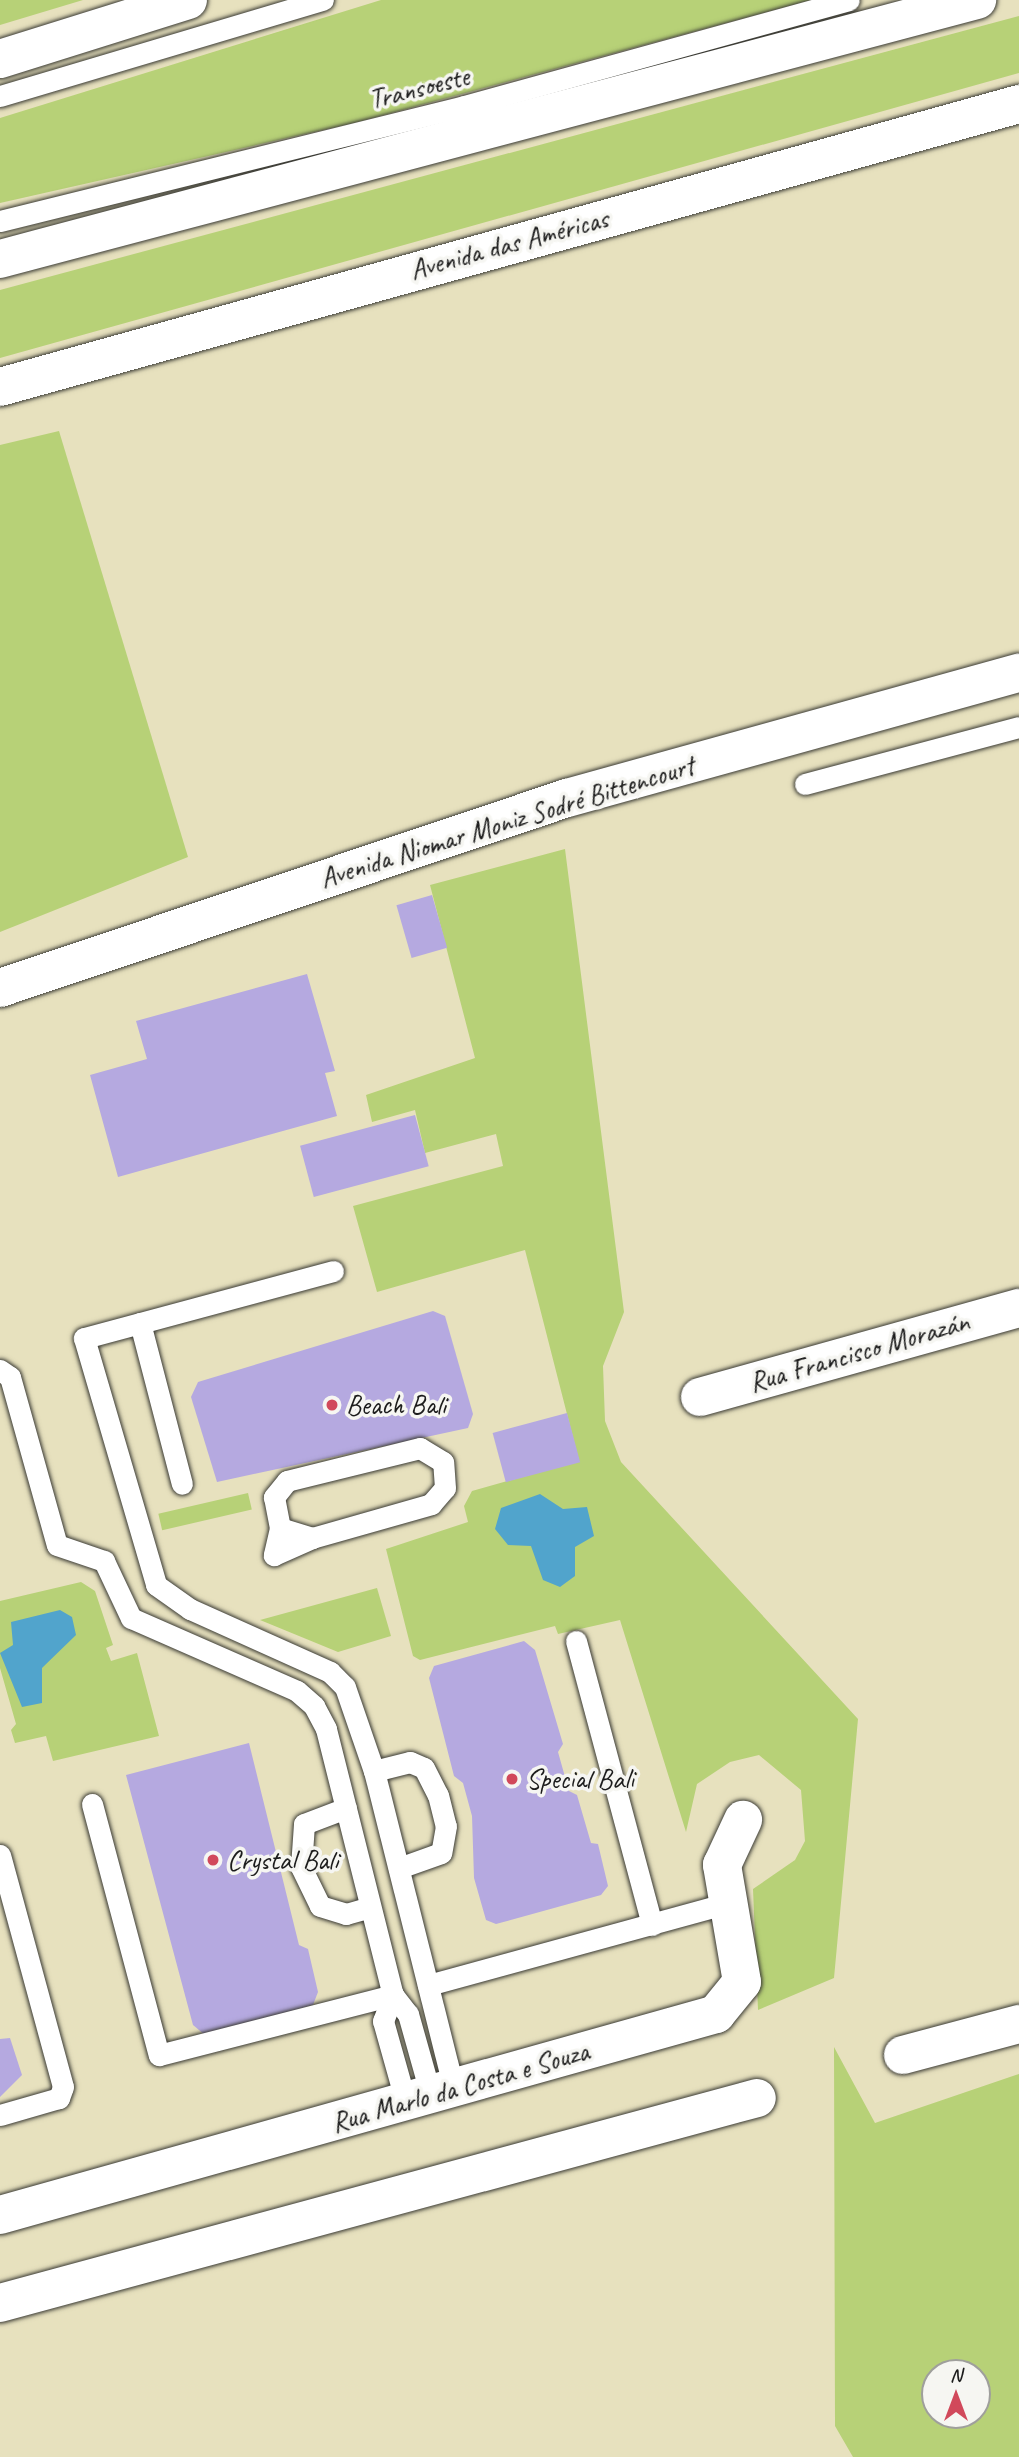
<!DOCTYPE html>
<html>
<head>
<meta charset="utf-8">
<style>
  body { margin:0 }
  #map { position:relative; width:1019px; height:2457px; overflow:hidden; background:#e7e1be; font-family:Caveat,sans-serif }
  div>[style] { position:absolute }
  .green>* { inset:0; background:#b7d177; transform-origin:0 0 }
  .water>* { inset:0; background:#51a4cc }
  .building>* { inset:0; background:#b5a9e0; transform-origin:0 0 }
  .roads { filter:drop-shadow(0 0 2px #3a3a34) drop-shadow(0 0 2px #3a3a34) }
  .lane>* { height:21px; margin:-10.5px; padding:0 10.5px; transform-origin:10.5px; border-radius:10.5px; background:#fff }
  .street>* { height:38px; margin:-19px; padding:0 19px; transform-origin:19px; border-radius:19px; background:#fff }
  .secondary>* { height:38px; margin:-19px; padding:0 19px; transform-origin:19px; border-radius:19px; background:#fff }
  .highway>* { height:38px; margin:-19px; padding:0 19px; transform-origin:19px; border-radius:19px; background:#fff }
  .dots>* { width:19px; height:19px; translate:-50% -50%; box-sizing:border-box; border:4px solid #f6f6f2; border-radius:50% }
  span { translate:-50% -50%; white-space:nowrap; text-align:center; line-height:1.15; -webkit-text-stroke:7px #f6f6f2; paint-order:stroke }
  .street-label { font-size:28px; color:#1c1c1c }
  .poi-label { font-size:28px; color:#1c1c1c }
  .left { translate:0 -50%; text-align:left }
  .north { position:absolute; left:921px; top:2359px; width:70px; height:70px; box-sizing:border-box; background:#f6f6f2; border:2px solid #9f9f9c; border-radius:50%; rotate:0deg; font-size:19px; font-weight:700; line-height:28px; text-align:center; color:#1c1c1c }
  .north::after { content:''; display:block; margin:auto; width:24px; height:32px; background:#d1495b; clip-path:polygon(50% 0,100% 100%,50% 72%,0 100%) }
</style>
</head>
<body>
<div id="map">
  <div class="green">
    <div style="clip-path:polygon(0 0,83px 0,0 25px)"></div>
    <div style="clip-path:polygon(381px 0,811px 0,354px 123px,0 203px,0 118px)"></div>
    <div style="clip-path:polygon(1019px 16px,1019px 73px,0 358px,0 290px)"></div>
    <div style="clip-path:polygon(59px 431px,188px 857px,0 932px,0 445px)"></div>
    <div style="clip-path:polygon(565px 849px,624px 1312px,603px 1366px,605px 1421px,621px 1462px,858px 1719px,834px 1978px,758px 2010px,753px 1889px,795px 1860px,805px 1841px,801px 1790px,759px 1755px,730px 1762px,697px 1784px,686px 1832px,620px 1620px,558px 1634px,555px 1626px,420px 1660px,413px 1656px,386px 1549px,468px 1522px,464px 1506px,472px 1491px,579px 1461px,525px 1250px,377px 1292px,353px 1206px,503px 1166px,496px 1134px,425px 1153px,415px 1110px,372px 1122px,366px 1095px,475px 1058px,430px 885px)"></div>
    <div style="left:248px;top:1493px;width:17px;height:92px;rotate:77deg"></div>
    <div style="clip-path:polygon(81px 1582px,95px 1591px,113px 1645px,106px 1648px,111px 1661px,137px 1653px,159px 1736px,53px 1761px,46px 1736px,15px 1743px,11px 1730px,16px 1724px,0 1668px,0 1601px)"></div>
    <div style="clip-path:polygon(377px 1588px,391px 1636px,338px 1652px,260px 1620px)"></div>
    <div style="clip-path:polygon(evenodd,834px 2047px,875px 2123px,1019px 2074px,1019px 2457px,853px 2457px,835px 2426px,834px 2047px,935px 2373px,977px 2373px,977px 2415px,935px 2415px,935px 2373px)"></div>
  </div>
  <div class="water">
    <div style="clip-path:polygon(540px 1494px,563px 1509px,587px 1507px,594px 1536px,575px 1547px,575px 1576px,560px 1587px,543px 1580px,531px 1546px,508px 1545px,495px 1529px,501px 1508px)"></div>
    <div style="clip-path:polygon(60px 1610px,72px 1617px,76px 1635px,42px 1668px,42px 1703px,22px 1707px,0 1653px,13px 1645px,11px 1622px)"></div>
  </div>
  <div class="building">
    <div style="left:432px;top:895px;width:55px;height:37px;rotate:74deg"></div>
    <div style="clip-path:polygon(307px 974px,335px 1071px,325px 1073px,337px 1116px,118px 1177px,90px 1075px,147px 1059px,136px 1021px)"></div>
    <div style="left:415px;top:1115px;width:53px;height:119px;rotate:75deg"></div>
    <div style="clip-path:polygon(433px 1311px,445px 1316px,473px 1414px,468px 1428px,217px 1482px,191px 1397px,198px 1382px)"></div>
    <div style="left:567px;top:1413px;width:51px;height:77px;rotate:75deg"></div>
    <div style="clip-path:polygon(524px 1641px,535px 1650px,563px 1744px,558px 1752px,569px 1791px,577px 1795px,591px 1843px,598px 1844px,608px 1886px,601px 1895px,496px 1924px,486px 1920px,474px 1878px,472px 1816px,463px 1783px,454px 1776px,429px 1678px,434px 1666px)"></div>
    <div style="clip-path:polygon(249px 1743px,299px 1945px,308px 1949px,318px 1992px,313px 2005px,205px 2035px,193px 2025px,126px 1775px)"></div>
    <div style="clip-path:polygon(10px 2038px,22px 2075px,0 2097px,0 2039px)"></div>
  </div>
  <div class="roads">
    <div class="lane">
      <div style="left:0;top:96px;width:337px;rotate:-16.6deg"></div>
      <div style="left:0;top:221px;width:478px;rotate:-13.9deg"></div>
      <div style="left:464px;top:106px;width:399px;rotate:-15.4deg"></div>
      <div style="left:805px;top:784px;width:221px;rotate:-14.9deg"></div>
      <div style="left:333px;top:1271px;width:258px;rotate:164.9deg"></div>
      <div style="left:84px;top:1338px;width:257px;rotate:73.7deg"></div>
      <div style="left:156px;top:1585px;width:42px;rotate:35.2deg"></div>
      <div style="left:190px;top:1609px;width:154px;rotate:24.2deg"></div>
      <div style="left:330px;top:1672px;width:21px;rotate:45deg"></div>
      <div style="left:345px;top:1687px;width:89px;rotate:71deg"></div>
      <div style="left:374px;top:1771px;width:329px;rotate:75.9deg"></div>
      <div style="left:140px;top:1323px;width:166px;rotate:75.4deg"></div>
      <div style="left:0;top:1370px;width:12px;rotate:35deg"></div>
      <div style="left:10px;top:1377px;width:174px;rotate:74.4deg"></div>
      <div style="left:57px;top:1545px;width:50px;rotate:18.8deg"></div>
      <div style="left:104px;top:1561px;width:63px;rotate:64.7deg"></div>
      <div style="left:131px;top:1618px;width:181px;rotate:23.7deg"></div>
      <div style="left:297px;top:1691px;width:23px;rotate:41deg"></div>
      <div style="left:314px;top:1706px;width:26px;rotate:62deg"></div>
      <div style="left:326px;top:1729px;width:274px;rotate:75.9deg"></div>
      <div style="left:393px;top:1995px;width:24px;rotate:52deg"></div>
      <div style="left:408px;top:2014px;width:85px;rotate:74.3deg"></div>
      <div style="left:280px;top:1528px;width:34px;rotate:17deg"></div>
      <div style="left:312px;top:1538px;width:124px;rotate:-15.9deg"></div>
      <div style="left:431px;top:1504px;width:21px;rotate:-49deg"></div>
      <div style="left:445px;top:1488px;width:26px;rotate:-94deg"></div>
      <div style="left:443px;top:1462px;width:27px;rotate:-149deg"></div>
      <div style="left:420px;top:1448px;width:137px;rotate:166.1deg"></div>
      <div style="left:287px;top:1481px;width:21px;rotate:129deg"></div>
      <div style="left:274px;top:1497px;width:32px;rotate:79deg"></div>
      <div style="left:280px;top:1528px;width:28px;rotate:103deg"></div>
      <div style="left:274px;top:1555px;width:42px;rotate:-24.1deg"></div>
      <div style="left:576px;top:1641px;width:294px;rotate:75deg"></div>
      <div style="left:374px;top:1771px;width:37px;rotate:-14deg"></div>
      <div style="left:410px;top:1762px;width:15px;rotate:23deg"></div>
      <div style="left:424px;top:1768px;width:30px;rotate:63deg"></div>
      <div style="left:438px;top:1795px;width:32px;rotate:76deg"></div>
      <div style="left:446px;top:1826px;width:27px;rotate:100deg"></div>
      <div style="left:441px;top:1853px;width:45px;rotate:160.3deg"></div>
      <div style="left:92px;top:1804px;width:260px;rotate:75.1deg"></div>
      <div style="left:159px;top:2055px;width:242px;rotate:-14.4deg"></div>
      <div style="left:346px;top:1808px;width:45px;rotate:159.1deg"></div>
      <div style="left:304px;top:1824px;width:43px;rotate:94deg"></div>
      <div style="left:301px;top:1867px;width:43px;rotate:64deg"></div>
      <div style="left:320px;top:1906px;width:27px;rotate:17deg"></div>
      <div style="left:346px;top:1914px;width:25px;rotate:-16deg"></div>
      <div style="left:0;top:1855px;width:240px;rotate:74.8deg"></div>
      <div style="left:63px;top:2087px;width:12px;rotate:110deg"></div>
      <div style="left:59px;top:2098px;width:61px;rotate:163.9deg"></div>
      <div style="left:428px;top:1985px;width:315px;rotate:-15.3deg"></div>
      <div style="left:393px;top:1995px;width:28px;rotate:111deg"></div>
      <div style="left:383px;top:2021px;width:85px;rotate:74.3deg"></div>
    </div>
    <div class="street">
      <div style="left:0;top:988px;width:598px;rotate:-18.53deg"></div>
      <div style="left:567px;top:798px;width:469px;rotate:-15.5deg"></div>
      <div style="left:700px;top:1397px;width:331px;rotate:-15.6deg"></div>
      <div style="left:903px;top:2055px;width:120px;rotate:-15deg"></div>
      <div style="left:0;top:2215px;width:744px;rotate:-15.68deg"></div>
      <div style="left:716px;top:2014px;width:41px;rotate:-50.9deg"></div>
      <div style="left:742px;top:1982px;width:119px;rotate:-99.7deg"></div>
      <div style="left:722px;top:1865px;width:50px;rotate:-65deg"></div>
      <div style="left:0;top:2303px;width:784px;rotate:-15.15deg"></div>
    </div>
    <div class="secondary">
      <div style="left:0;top:387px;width:1058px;rotate:-15.52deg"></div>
    </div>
    <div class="highway">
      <div style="left:0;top:59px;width:197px;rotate:-17.4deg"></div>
      <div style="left:0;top:259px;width:1011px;rotate:-14.85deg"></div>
    </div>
  </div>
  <div class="dots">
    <div style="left:332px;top:1405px;background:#d1495b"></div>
    <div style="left:512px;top:1779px;background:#d1495b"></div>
    <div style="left:213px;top:1860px;background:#d1495b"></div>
  </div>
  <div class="street-label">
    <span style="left:419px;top:88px;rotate:-14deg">Transoeste</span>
    <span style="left:509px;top:244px;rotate:-15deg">Avenida das Américas</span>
    <span style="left:507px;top:822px;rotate:-17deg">Avenida Niomar Moniz Sodré Bittencourt</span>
    <span style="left:859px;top:1352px;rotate:-16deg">Rua Francisco Morazán</span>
    <span style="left:460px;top:2087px;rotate:-16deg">Rua Marlo da Costa e Souza</span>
  </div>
  <div class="poi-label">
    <span class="left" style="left:346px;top:1405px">Beach Bali</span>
    <span class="left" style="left:526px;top:1779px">Special Bali</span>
    <span class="left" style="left:227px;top:1860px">Crystal Bali</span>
  </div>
  <div class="north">N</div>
</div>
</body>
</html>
